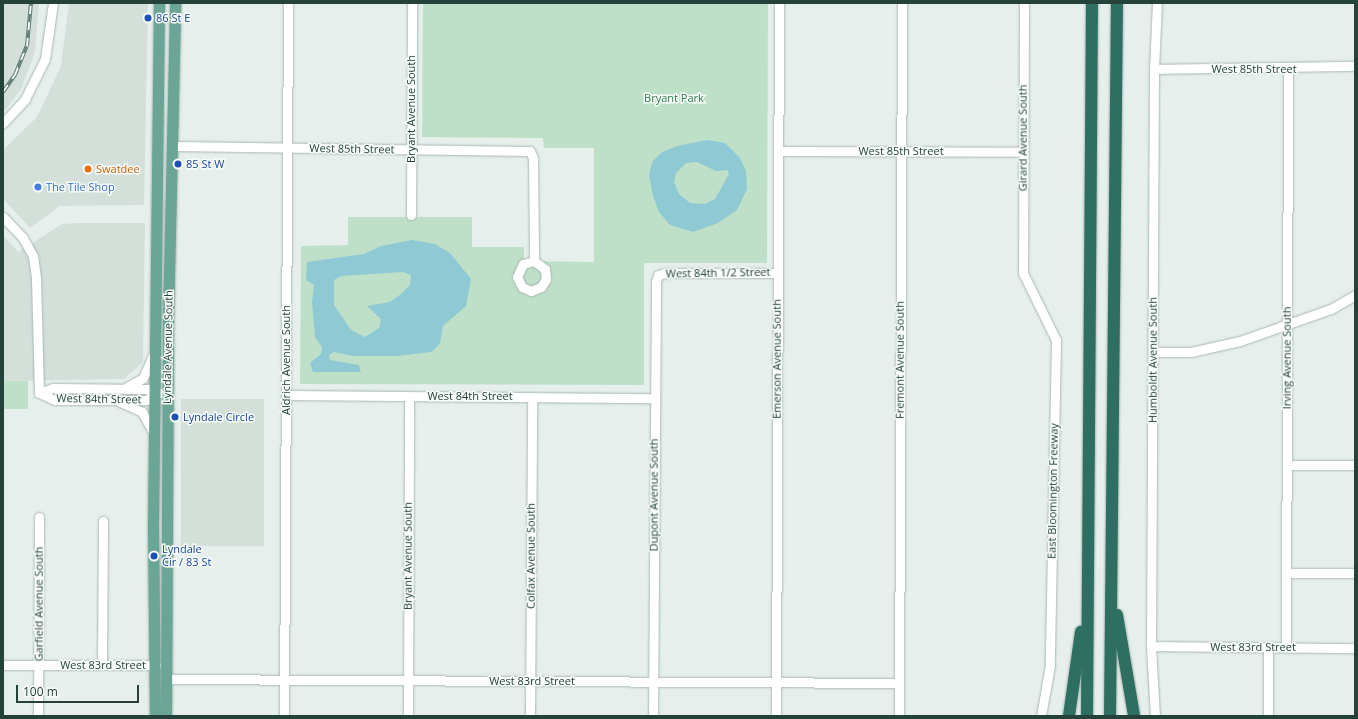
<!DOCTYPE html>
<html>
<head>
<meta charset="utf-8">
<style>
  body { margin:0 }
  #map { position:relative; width:1358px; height:719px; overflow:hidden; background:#e6efeb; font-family:"Open Sans",sans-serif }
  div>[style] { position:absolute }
  .built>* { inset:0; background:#d4dfda; transform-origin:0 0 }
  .green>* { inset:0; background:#bfe0c8; transform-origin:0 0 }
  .water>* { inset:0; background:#8ec9d4 }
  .roads { filter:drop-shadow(0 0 1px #a8b8b2) drop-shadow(0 0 1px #a8b8b2) }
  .minor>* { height:9px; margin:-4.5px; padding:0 4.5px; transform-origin:4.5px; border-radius:4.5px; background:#fff }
  .major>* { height:11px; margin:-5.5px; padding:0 5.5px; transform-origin:5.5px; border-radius:5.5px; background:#6aa596 }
  .highway>* { height:12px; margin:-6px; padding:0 6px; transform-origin:6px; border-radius:6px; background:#2f6f62 }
  .rail>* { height:4px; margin-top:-2px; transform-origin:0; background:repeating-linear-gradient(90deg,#f7fbf9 0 8px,#5f7d75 0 16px); box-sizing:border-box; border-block:1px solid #5f7d75 }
  .dots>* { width:11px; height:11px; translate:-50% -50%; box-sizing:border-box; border:2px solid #f7fbf9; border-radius:50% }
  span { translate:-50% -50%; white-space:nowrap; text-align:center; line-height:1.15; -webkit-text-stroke:3px #f7fbf9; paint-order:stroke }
  .transit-label { font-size:11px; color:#164399 }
  .left { translate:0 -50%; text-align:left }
  .street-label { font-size:11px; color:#24423a }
  .park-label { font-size:11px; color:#2d7a4b }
  .food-label { font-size:11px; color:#c56008 }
  .shop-label { font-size:11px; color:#366cbe }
  .frame { position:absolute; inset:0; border:4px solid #24423a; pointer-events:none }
  .scale { position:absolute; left:16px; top:685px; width:123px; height:18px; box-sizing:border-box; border:2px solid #24423a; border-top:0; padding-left:5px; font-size:12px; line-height:14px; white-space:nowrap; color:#24423a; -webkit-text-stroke:3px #f7fbf9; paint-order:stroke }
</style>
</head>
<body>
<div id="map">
  <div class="built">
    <div style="clip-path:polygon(3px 3px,39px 3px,35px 52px,21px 89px,3px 113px)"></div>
    <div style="clip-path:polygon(69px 3px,148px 3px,144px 205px,60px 206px,30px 228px,3px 199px,3px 150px,37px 117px,61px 66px)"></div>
    <div style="clip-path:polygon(77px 223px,145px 223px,143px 362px,124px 379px,3px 381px,3px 235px,18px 252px,62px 224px)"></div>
    <div style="left:181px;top:399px;width:83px;height:147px"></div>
  </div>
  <div class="green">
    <div style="clip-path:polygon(423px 3px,768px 3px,767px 263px,644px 263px,644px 385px,300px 384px,301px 246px,348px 245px,348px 217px,472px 217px,472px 247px,524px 247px,524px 261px,594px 262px,594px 148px,544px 148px,543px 138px,422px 137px)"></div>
    <div style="left:3px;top:381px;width:25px;height:28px"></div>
  </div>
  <div class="water">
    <div style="clip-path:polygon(evenodd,707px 140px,725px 143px,740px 158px,746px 171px,747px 189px,737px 210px,718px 223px,693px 232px,670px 225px,659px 212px,653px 196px,649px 175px,652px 162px,662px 152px,677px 146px,707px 140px,697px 162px,716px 171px,728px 170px,729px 174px,715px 199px,705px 204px,690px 203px,679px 194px,674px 182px,676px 173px,686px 163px,697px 162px)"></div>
    <div style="clip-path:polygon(evenodd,412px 240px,435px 244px,450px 253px,471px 279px,466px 306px,443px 326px,440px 343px,432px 352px,396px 356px,353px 356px,334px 352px,329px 355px,330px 360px,359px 365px,361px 372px,313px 372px,310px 363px,321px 354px,322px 347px,315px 337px,312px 303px,314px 285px,306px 280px,307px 262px,364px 254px,381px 246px,412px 240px,403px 272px,411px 275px,410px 285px,401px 294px,390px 302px,367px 306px,381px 319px,379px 328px,365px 337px,351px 330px,334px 305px,334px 280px,341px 276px,403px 272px)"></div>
  </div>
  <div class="roads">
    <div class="minor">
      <div style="left:1024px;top:3px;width:270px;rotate:90.2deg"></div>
      <div style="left:1023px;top:273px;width:75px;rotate:63.8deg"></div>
      <div style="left:1056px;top:340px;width:325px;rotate:91.1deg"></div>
      <div style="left:1050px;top:665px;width:52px;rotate:100deg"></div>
      <div style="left:1154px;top:69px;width:201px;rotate:-0.9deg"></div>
      <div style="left:3px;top:123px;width:33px;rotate:-47deg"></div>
      <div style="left:25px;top:99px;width:45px;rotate:-63.4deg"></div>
      <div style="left:45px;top:59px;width:57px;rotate:-81.9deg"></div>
      <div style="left:174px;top:146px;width:356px;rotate:0.8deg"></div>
      <div style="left:530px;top:151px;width:8px;rotate:67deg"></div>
      <div style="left:533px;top:158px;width:103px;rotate:89.4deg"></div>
      <div style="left:534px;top:261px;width:11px;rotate:165deg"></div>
      <div style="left:523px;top:264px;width:14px;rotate:115deg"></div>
      <div style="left:517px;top:277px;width:11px;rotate:63deg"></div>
      <div style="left:522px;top:287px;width:10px;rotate:24deg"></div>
      <div style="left:531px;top:291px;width:11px;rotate:-22deg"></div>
      <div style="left:541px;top:287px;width:9px;rotate:-58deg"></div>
      <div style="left:546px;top:279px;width:10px;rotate:-96deg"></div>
      <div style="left:545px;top:269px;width:14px;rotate:-144deg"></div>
      <div style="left:778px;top:151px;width:245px;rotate:0.2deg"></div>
      <div style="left:411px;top:215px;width:212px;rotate:-89.7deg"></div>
      <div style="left:3px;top:217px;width:29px;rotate:46deg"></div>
      <div style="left:23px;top:238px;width:21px;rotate:61deg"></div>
      <div style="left:33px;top:256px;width:22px;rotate:82deg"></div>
      <div style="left:36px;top:278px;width:115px;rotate:88.5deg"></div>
      <div style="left:1153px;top:352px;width:38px"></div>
      <div style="left:1191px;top:352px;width:50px;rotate:-12.7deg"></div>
      <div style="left:1240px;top:341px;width:96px;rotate:-19.4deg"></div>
      <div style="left:1331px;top:309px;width:28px;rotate:-30deg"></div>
      <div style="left:127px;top:387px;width:18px;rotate:-29deg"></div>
      <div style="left:143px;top:378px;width:24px;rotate:-66deg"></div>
      <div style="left:39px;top:393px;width:15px;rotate:-20deg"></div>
      <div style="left:53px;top:388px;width:94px;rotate:0.6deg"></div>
      <div style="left:147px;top:389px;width:8px;rotate:30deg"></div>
      <div style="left:154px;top:393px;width:14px"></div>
      <div style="left:39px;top:393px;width:17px;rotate:24deg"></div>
      <div style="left:55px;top:400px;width:92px"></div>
      <div style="left:147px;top:400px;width:10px;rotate:-45deg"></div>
      <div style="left:286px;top:395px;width:369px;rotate:0.5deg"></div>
      <div style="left:120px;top:402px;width:24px;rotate:24deg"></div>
      <div style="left:142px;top:412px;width:23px;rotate:61deg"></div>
      <div style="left:1287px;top:465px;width:68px"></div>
      <div style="left:1287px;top:573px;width:68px"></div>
      <div style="left:1151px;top:646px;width:204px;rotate:0.6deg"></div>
      <div style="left:1268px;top:647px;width:69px;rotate:90deg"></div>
      <div style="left:1286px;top:647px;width:579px;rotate:-89.8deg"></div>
      <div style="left:3px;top:665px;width:153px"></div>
      <div style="left:102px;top:665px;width:144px;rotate:-89.6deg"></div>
      <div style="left:166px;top:679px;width:733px;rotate:0.31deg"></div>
      <div style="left:38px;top:716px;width:199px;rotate:-89.7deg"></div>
      <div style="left:284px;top:716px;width:713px;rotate:-89.68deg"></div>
      <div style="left:408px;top:716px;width:320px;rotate:-89.8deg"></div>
      <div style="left:530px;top:716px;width:319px;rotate:-89.6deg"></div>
      <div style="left:653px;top:716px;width:434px;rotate:-89.6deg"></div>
      <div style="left:656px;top:282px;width:7px;rotate:-74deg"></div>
      <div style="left:658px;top:275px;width:7px;rotate:-16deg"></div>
      <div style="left:665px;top:273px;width:113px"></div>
      <div style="left:776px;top:716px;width:713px;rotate:-89.76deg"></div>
      <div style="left:899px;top:716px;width:713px;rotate:-89.76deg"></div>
      <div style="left:1155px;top:716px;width:70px;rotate:-93.3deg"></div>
      <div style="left:1151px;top:646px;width:577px;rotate:-89.7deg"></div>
      <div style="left:1154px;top:69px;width:66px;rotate:-87.4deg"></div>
    </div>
    <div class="major">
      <div style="left:155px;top:716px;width:190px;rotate:-90.6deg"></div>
      <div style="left:153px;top:526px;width:523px;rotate:-89.34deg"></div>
      <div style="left:166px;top:716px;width:396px;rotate:-89.7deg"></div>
      <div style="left:168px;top:320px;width:317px;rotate:-88.7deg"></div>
    </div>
    <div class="highway">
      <div style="left:1117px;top:615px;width:102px;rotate:80.4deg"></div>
      <div style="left:1069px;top:716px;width:85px;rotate:-81.9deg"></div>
      <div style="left:1087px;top:716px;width:713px;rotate:-89.6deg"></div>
      <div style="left:1110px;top:716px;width:713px;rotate:-89.44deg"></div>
    </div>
  </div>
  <div class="rail">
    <div style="left:3px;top:92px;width:21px;rotate:-55deg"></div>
    <div style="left:15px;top:75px;width:31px;rotate:-68deg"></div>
    <div style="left:27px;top:46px;width:43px;rotate:-84.7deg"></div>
  </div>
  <div class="dots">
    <div style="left:148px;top:18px;background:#1a4fb4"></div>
    <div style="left:178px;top:164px;background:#1a4fb4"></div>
    <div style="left:88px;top:169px;background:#e8710a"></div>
    <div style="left:38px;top:187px;background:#3f7fe0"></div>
    <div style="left:175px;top:417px;background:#1a4fb4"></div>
    <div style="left:154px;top:556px;background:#1a4fb4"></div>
  </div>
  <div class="transit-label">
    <span class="left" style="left:156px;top:18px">86 St E</span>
    <span class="left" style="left:186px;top:164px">85 St W</span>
    <span class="left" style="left:183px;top:417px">Lyndale Circle</span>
    <span class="left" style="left:162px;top:556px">Lyndale<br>Cir / 83 St</span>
  </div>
  <div class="street-label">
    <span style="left:1254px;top:69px">West 85th Street</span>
    <span style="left:411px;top:109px;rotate:-90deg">Bryant Avenue South</span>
    <span style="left:1023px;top:138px;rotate:-90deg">Girard Avenue South</span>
    <span style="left:352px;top:149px;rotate:1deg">West 85th Street</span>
    <span style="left:901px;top:151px">West 85th Street</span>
    <span style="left:718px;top:273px;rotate:-1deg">West 84th 1/2 Street</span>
    <span style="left:168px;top:347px;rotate:-89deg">Lyndale Avenue South</span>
    <span style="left:1287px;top:358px;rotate:-90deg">Irving Avenue South</span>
    <span style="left:777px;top:359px;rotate:-90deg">Emerson Avenue South</span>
    <span style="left:286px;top:360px;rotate:-90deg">Aldrich Avenue South</span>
    <span style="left:900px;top:360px;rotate:-90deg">Fremont Avenue South</span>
    <span style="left:1153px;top:360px;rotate:-90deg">Humboldt Avenue South</span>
    <span style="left:470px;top:396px">West 84th Street</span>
    <span style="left:99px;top:399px;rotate:1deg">West 84th Street</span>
    <span style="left:1053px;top:491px;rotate:-89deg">East Bloomington Freeway</span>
    <span style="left:654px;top:495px;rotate:-90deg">Dupont Avenue South</span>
    <span style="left:408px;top:556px;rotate:-90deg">Bryant Avenue South</span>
    <span style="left:531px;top:556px;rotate:-90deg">Colfax Avenue South</span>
    <span style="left:39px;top:604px;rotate:-90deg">Garfield Avenue South</span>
    <span style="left:1253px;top:647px">West 83rd Street</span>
    <span style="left:103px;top:665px">West 83rd Street</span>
    <span style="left:532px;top:681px">West 83rd Street</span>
  </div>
  <div class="park-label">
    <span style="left:674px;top:98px">Bryant Park</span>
  </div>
  <div class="food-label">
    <span class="left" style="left:96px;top:169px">Swatdee</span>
  </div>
  <div class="shop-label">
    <span class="left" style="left:46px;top:187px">The Tile Shop</span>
  </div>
  <div class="frame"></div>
  <div class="scale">100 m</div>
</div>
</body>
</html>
